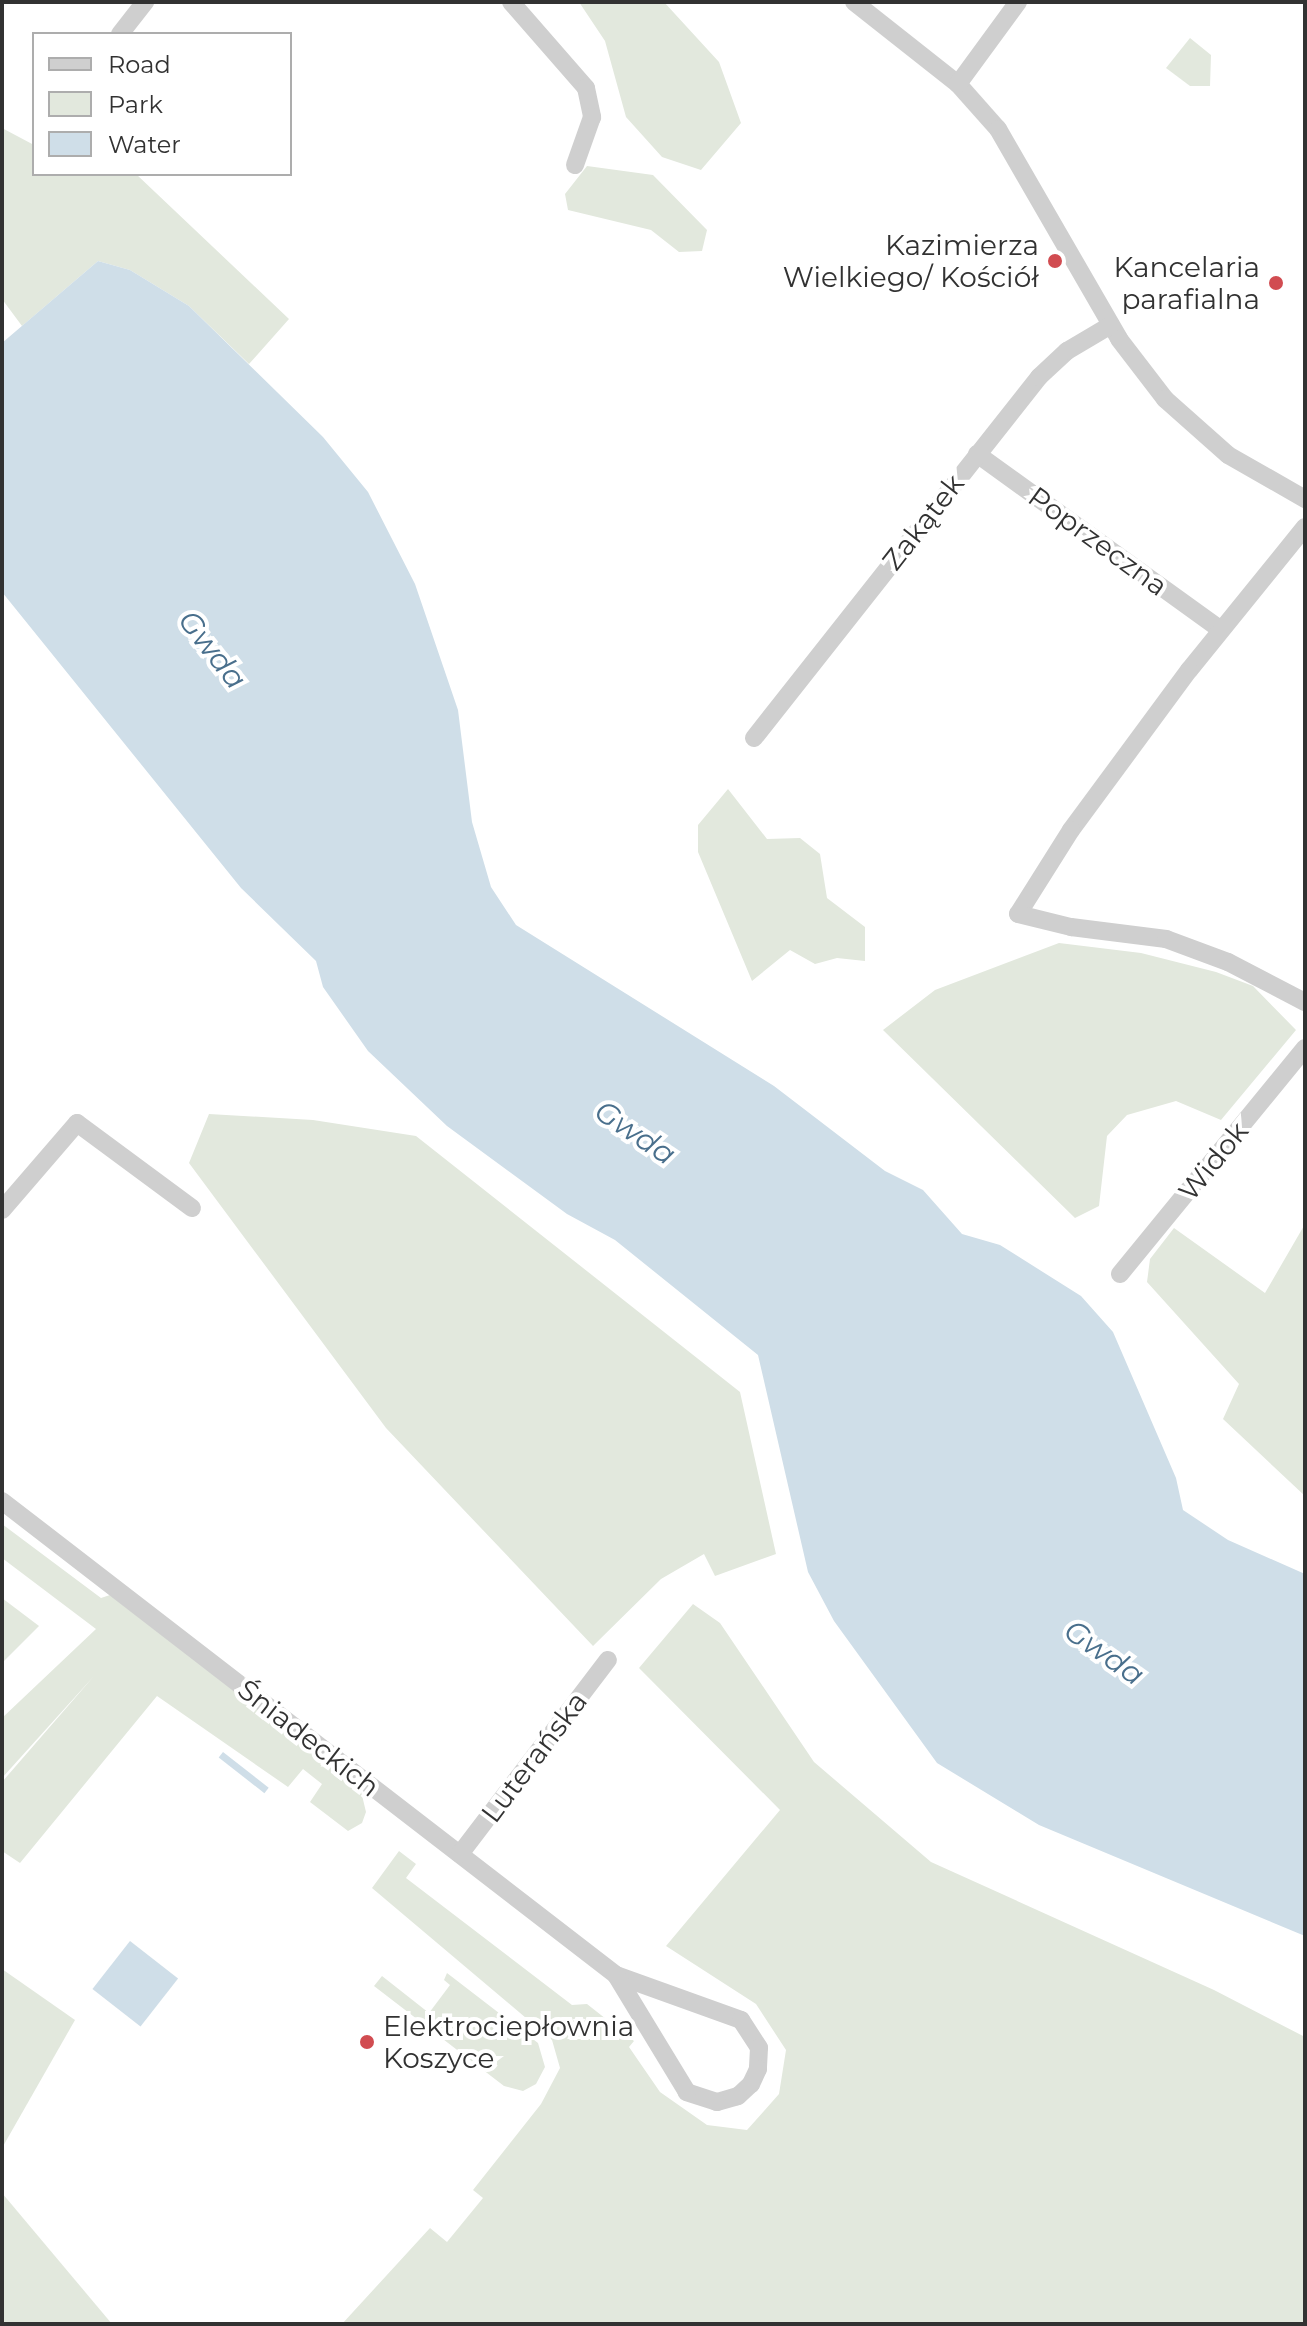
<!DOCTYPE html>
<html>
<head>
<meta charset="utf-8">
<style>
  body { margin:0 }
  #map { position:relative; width:1307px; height:2326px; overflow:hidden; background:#fff; font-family:Montserrat,sans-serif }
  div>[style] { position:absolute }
  .green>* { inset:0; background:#e2e8dd }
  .water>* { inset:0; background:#cfdee8; transform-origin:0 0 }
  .minor>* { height:18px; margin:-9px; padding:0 9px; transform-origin:9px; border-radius:9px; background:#cfcfcf }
  .dots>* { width:22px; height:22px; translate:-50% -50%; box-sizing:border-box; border:4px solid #fff; border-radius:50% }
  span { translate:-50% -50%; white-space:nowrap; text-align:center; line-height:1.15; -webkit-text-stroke:8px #fff; paint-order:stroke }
  .poi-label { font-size:28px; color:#323232 }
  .right { translate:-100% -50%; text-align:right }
  .left { translate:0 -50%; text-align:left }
  .street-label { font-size:28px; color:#323232 }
  .water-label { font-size:30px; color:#496f8c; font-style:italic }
  .frame { position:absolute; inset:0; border:4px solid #323232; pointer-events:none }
  .legend { position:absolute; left:32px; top:32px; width:260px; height:144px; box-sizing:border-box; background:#fff; border:2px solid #adadad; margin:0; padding:10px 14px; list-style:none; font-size:24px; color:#323232 }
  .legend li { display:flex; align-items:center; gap:16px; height:40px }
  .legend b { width:40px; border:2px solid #adadad }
</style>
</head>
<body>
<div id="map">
  <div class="green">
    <div style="clip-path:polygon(579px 2px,664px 2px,719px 62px,741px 123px,701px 170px,662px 157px,626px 117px,605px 41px)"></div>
    <div style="clip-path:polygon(1190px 38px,1211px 55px,1210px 86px,1190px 86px,1166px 68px)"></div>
    <div style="clip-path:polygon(2px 128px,34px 145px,34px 174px,136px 174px,289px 319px,249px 364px,189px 306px,130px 270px,98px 261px,22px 326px,2px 299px)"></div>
    <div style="clip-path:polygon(587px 166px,653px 175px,707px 230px,702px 251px,679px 252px,651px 230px,568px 210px,565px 194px)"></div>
    <div style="clip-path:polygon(728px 789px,767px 839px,800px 838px,820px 854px,827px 898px,865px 927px,865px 961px,837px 958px,815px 964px,790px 950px,752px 981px,698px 852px,698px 825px)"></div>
    <div style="clip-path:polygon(1059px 943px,1141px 953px,1216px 972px,1253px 986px,1296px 1030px,1221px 1120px,1176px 1101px,1127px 1115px,1107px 1136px,1099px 1206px,1075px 1218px,883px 1030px,935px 990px)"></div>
    <div style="clip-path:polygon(209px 1114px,313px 1120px,416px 1136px,740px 1392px,776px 1554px,715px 1576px,704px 1554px,661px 1579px,593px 1646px,386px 1428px,189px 1163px)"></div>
    <div style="clip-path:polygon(1305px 1224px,1305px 1496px,1223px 1419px,1239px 1384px,1147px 1282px,1150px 1259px,1174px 1228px,1265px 1293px)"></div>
    <div style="clip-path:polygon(2px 1524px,101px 1598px,110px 1595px,360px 1787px,366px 1812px,362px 1823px,348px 1831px,310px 1802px,322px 1784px,303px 1769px,288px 1787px,157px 1696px,20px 1863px,2px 1851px,2px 1782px,94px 1676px,2px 1778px,2px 1718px,96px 1629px,2px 1558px)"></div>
    <div style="clip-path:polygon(2px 1598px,39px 1626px,2px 1663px)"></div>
    <div style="clip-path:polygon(693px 1604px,720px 1623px,814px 1762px,931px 1862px,1214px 1990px,1305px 2037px,1305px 2324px,342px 2324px,430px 2228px,447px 2242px,483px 2198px,473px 2190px,541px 2104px,560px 2068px,552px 2040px,372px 1888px,399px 1851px,416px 1864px,406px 1878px,572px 2005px,587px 2004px,634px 2041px,629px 2047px,660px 2092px,707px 2125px,747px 2130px,779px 2094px,786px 2050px,756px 2004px,666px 1946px,780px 1810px,639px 1668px)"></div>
    <div style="clip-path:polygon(2px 1969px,75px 2020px,2px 2148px)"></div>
    <div style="clip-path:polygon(447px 1973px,538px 2043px,545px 2067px,536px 2084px,523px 2091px,504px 2086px,374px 1986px,382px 1976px,429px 2013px,450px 1985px,444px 1980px)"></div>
    <div style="clip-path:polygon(2px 2193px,112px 2324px,2px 2324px)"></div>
  </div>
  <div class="water">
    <div style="clip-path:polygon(98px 261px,130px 270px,189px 306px,323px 437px,368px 492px,415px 584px,458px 710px,472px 822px,491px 887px,516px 925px,774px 1086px,885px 1171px,923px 1190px,962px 1234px,1000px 1245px,1081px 1296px,1113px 1332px,1176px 1478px,1183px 1510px,1228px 1540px,1305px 1574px,1305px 1936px,1039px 1825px,937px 1763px,834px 1621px,808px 1572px,758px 1355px,615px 1240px,567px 1214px,447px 1126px,368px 1051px,323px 987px,316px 961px,241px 888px,2px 592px,2px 343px)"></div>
    <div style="left:223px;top:1752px;width:58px;height:7px;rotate:38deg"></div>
    <div style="left:130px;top:1941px;width:61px;height:61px;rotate:38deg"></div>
  </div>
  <div class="minor">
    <div style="left:511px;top:2px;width:114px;rotate:48.9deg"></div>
    <div style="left:586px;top:88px;width:30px;rotate:78deg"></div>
    <div style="left:592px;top:117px;width:51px;rotate:109.5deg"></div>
    <div style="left:854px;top:2px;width:132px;rotate:38.3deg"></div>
    <div style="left:958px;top:84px;width:60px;rotate:48.4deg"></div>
    <div style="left:998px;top:129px;width:242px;rotate:60deg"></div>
    <div style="left:1119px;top:339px;width:76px;rotate:52.5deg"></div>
    <div style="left:1165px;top:399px;width:84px;rotate:41.6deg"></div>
    <div style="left:1228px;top:455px;width:89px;rotate:29.7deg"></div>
    <div style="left:120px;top:34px;width:41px;rotate:-52deg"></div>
    <div style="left:958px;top:84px;width:102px;rotate:-53.8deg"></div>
    <div style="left:977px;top:454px;width:299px;rotate:35.8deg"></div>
    <div style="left:1305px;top:527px;width:184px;rotate:129deg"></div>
    <div style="left:1189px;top:670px;width:199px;rotate:126.4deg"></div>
    <div style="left:1071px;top:830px;width:99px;rotate:122.2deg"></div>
    <div style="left:1018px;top:914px;width:55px;rotate:13.8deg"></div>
    <div style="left:1071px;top:927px;width:96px;rotate:7.2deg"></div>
    <div style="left:1166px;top:939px;width:66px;rotate:20.4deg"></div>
    <div style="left:1228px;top:962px;width:87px;rotate:27.5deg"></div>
    <div style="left:754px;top:738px;width:460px;rotate:-51.7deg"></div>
    <div style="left:1039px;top:377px;width:38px;rotate:-43deg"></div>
    <div style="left:1067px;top:351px;width:51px;rotate:-30.6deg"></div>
    <div style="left:2px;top:1210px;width:115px;rotate:-49.2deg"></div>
    <div style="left:77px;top:1123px;width:143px;rotate:36.5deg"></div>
    <div style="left:1120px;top:1274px;width:292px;rotate:-50.7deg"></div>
    <div style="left:2px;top:1501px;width:776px;rotate:37.67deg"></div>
    <div style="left:616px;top:1975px;width:133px;rotate:19.8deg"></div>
    <div style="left:741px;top:2020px;width:33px;rotate:57deg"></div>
    <div style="left:759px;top:2048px;width:21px;rotate:93deg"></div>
    <div style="left:758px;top:2069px;width:17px;rotate:115deg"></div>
    <div style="left:751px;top:2084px;width:18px;rotate:137deg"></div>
    <div style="left:738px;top:2096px;width:22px;rotate:164deg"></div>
    <div style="left:717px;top:2102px;width:32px;rotate:-162deg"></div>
    <div style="left:687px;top:2092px;width:137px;rotate:-121.3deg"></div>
    <div style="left:460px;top:1854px;width:244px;rotate:-52.7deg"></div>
  </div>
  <div class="dots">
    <div style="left:1055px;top:261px;background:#d14c51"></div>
    <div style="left:1276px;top:283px;background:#d14c51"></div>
    <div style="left:367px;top:2042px;background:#d14c51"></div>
  </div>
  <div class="poi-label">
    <span class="right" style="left:1039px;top:261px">Kazimierza<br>Wielkiego/ Kościół</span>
    <span class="right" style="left:1260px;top:283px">Kancelaria<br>parafialna</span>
    <span class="left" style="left:383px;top:2042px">Elektrociepłownia<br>Koszyce</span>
  </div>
  <div class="street-label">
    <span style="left:923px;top:522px;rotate:-52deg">Zakątek</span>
    <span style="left:1098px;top:541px;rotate:36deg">Poprzeczna</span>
    <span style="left:1213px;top:1161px;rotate:-51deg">Widok</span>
    <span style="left:309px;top:1738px;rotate:38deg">Śniadeckich</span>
    <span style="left:534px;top:1757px;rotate:-53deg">Luterańska</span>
  </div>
  <div class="water-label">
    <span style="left:212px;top:650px;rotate:52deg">Gwda</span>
    <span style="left:635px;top:1133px;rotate:34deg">Gwda</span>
    <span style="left:1104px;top:1653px;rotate:35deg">Gwda</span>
  </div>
  <div class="frame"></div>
  <ul class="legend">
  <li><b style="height:10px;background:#cfcfcf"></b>Road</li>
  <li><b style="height:22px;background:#e2e8dd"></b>Park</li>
  <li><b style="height:22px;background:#cfdee8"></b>Water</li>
  </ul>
</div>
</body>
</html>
